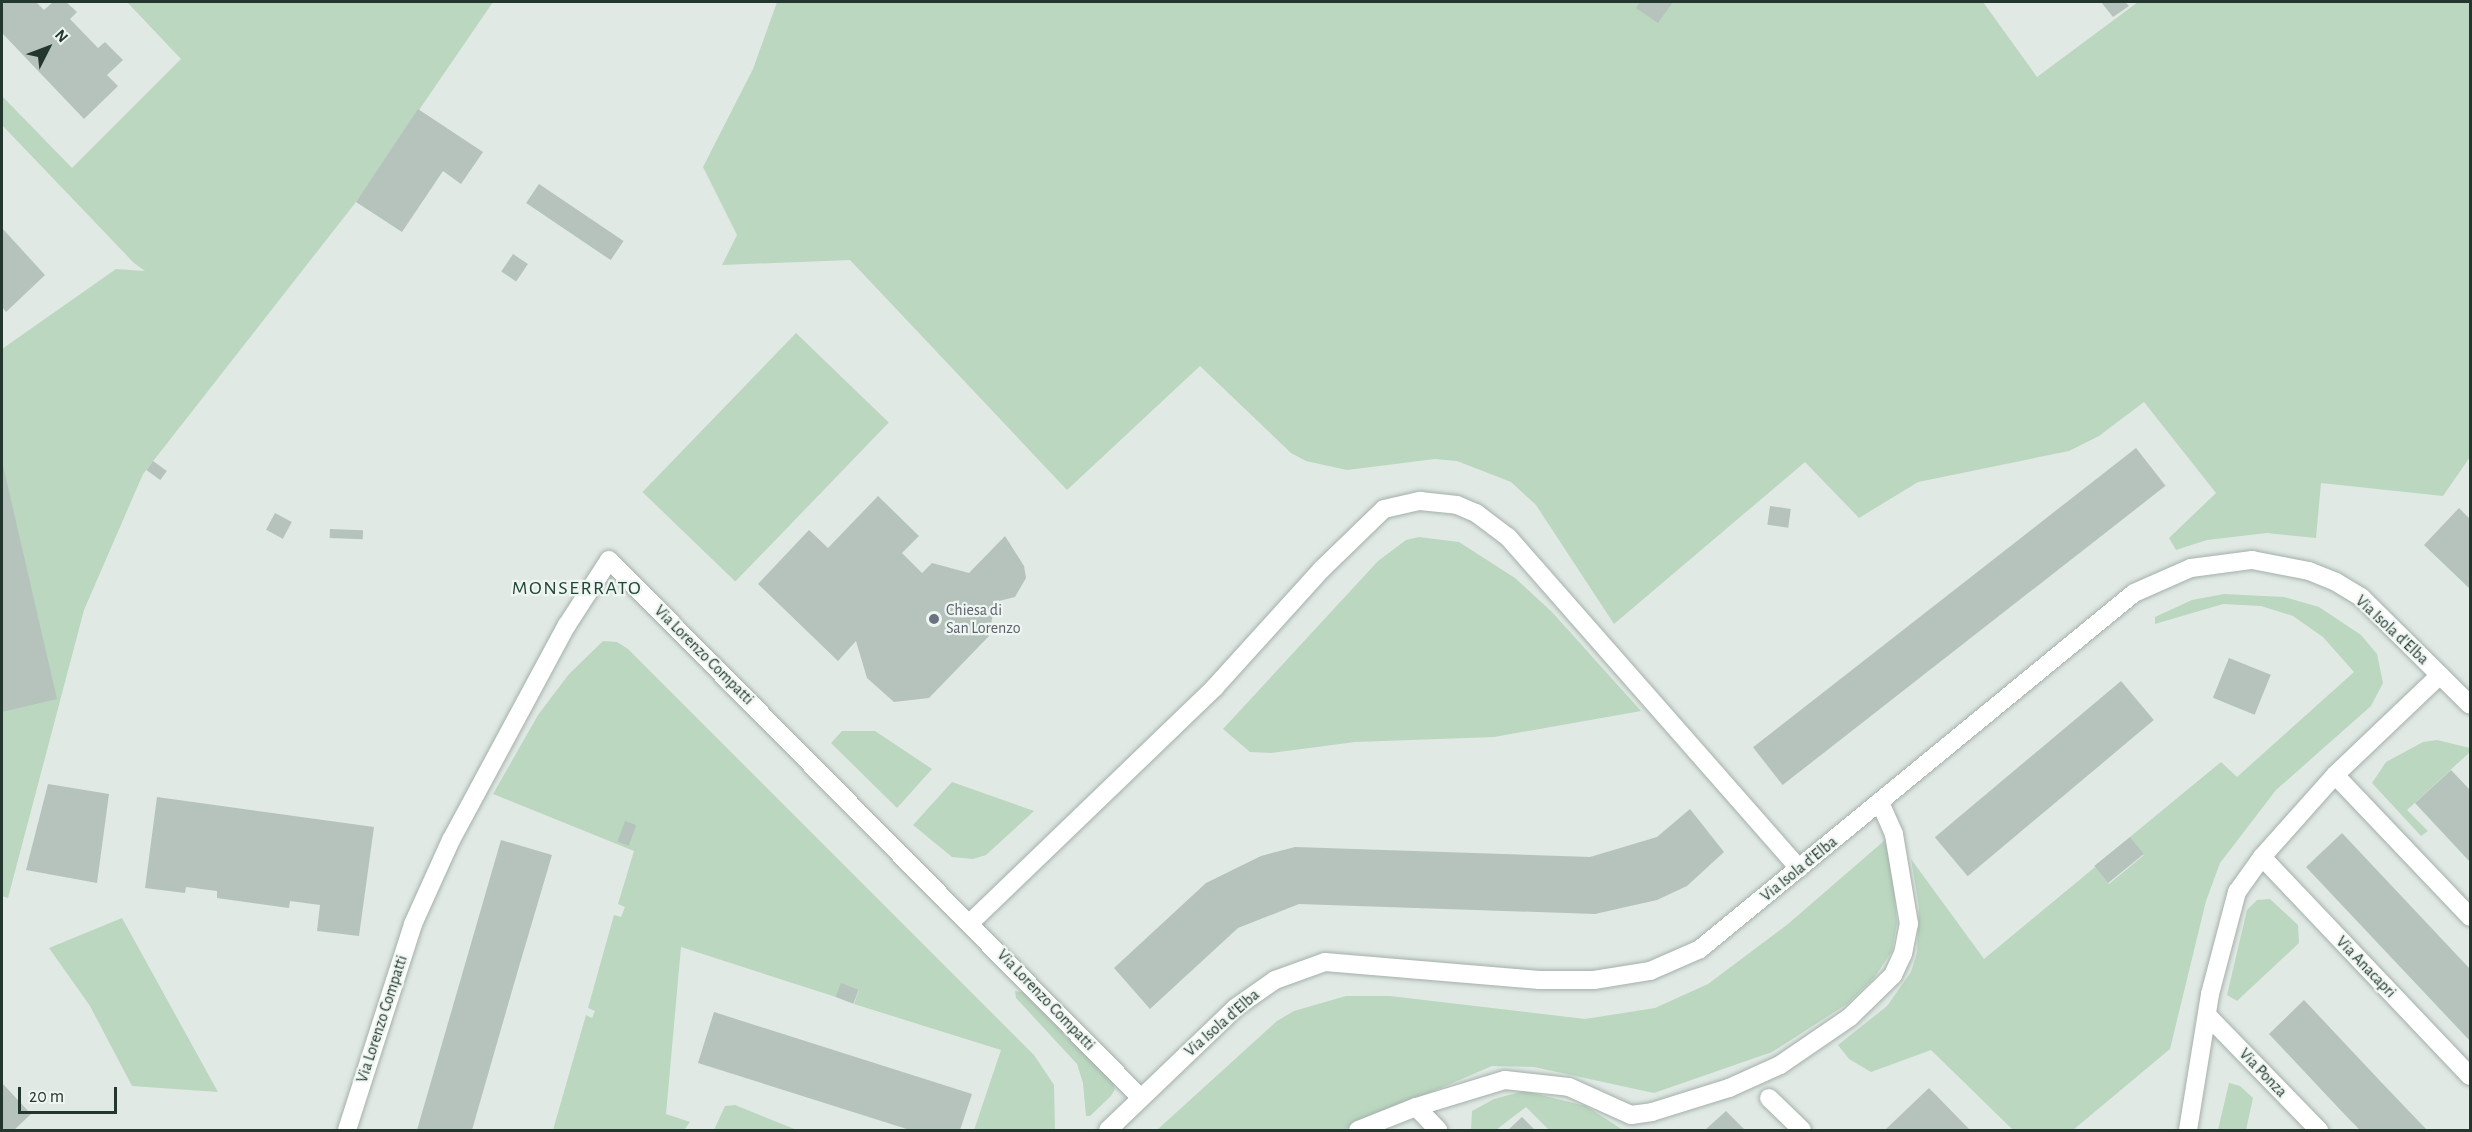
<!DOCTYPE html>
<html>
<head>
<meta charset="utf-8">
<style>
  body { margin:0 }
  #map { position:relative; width:2472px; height:1132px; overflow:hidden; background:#e0e9e4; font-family:"Alegreya Sans",sans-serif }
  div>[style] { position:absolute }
  .green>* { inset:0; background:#bbd7c0; transform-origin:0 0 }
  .building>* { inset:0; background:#b5c3bc; transform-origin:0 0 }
  .roads { filter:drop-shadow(0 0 2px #a4b0aa) drop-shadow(0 0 2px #a4b0aa) }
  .minor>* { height:18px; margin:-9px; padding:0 9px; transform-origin:9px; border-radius:9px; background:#fff }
  .dots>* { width:16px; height:16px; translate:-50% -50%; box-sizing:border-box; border:3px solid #eff6f2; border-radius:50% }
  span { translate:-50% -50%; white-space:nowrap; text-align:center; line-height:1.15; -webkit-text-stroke:4.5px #eff6f2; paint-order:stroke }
  .worship-label { font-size:16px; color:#5b616d }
  .left { translate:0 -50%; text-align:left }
  .street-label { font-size:16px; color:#23372f }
  .quarter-label { font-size:20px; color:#214639; letter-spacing:1.5px }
  .frame { position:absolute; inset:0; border:3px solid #23372f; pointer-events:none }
  .north { position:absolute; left:18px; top:18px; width:60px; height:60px; -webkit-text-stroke:4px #eff6f2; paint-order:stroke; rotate:48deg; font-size:16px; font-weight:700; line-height:24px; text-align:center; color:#23372f }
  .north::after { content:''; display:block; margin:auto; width:21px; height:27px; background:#23372f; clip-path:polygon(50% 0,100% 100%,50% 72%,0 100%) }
  .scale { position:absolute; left:18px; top:1087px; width:99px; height:27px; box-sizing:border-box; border:3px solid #23372f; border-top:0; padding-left:8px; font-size:18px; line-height:21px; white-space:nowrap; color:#23372f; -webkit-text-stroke:4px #eff6f2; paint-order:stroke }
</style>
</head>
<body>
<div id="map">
  <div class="green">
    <div style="clip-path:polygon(127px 2px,493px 2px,356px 202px,143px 474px,84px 610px,8px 898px,2px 896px,2px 349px,116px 269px,145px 271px,134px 263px,2px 125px,2px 96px,72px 168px,181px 59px)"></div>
    <div style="clip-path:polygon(777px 2px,1983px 2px,2037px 77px,2138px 2px,2470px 2px,2470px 457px,2443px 496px,2321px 483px,2316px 538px,2267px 533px,2207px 540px,2176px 550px,2169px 538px,2216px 493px,2144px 402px,2099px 436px,2069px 451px,1918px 482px,1859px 518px,1805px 462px,1614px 624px,1536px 505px,1511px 482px,1457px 461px,1435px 459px,1347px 470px,1306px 461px,1291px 453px,1200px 366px,1067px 490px,850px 260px,722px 265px,737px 235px,703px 167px,753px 69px)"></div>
    <div style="left:796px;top:333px;width:129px;height:221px;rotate:44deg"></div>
    <div style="clip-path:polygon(1419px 537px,1459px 542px,1515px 578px,1552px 612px,1641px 711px,1494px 737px,1355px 742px,1271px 753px,1250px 752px,1223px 729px,1378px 561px,1406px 540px)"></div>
    <div style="clip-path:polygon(2224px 594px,2284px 597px,2319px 607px,2361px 635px,2377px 654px,2383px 683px,2371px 706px,2276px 790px,2220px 863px,2206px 901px,2170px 1049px,2073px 1130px,2013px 1130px,1931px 1050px,1871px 1072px,1849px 1059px,1838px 1045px,1887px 1006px,1911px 972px,1917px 953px,1919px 907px,1911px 859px,1984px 959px,2095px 867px,2109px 884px,2144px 855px,2130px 837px,2221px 762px,2237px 777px,2354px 672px,2323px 637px,2293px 616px,2261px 606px,2223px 604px,2155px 624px,2155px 617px,2192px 600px)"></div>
    <div style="clip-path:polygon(603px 641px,617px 642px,628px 649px,1034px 1055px,1054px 1085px,1055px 1130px,974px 1130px,1001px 1050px,854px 1004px,859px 990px,842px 984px,836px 997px,681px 947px,666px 1114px,690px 1122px,684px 1130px,553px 1130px,586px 1015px,592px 1018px,595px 1011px,588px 1008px,614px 915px,621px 917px,625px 907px,618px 904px,634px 851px,493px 794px,538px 715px,569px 674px)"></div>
    <div style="clip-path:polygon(842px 731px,875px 731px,932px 769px,897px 808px,831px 743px)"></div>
    <div style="clip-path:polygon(2437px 740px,2470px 748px,2470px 752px,2407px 810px,2428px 831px,2421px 836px,2372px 783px,2386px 762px,2423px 742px)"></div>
    <div style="clip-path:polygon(952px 782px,1034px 811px,986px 855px,973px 859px,952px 857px,913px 825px)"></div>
    <div style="clip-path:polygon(1885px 840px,1892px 865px,1897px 923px,1892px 951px,1874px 978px,1847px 1004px,1772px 1052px,1654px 1093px,1534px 1067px,1492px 1066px,1343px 1130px,1157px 1130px,1277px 1021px,1294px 1011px,1346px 996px,1390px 996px,1585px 1019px,1655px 1008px,1708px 984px,1788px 924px)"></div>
    <div style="clip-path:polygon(2270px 899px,2298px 925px,2299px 943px,2237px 1001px,2227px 995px,2247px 910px,2257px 900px)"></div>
    <div style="clip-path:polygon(122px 918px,218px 1092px,132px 1086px,90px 1006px,49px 948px)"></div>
    <div style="clip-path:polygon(1015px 991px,1023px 992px,1112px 1081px,1115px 1089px,1111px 1096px,1090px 1116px,1086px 1116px,1083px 1083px,1077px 1064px,1016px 998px)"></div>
    <div style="clip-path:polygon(2229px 1083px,2240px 1086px,2253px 1098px,2246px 1130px,2218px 1130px)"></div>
    <div style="clip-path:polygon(1524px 1091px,1586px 1106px,1623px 1130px,1549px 1130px,1526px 1107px,1496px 1130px,1471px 1130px,1472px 1111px,1494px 1099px)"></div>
    <div style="clip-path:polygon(735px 1105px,797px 1130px,714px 1130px,725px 1106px)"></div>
  </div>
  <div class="building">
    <div style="clip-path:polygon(2px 2px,36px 2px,44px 10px,53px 2px,66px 2px,77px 12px,70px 19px,98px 48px,105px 42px,123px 60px,107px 75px,118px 86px,84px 119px,2px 33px)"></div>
    <div style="clip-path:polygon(1640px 2px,1673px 2px,1658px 23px,1636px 8px)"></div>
    <div style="clip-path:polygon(2101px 2px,2125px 2px,2129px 6px,2113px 17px)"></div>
    <div style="clip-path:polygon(418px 109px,483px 152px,461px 184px,443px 171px,402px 232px,356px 202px)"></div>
    <div style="left:539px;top:184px;width:102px;height:23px;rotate:34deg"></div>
    <div style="clip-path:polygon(2px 228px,45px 275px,6px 312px,2px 307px)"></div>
    <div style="left:513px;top:254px;width:18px;height:21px;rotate:34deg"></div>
    <div style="left:2136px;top:448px;width:48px;height:486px;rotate:52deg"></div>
    <div style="clip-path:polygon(2px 461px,57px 699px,2px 712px)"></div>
    <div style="left:153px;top:461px;width:17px;height:11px;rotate:36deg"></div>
    <div style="clip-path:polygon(878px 496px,919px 536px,902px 553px,922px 573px,932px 563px,969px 573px,1005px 536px,1024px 566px,1026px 578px,1015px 597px,995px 602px,989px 636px,929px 698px,894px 702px,867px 678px,856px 641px,838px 661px,758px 584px,809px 530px,828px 548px)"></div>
    <div style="left:1770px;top:506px;width:21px;height:19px;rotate:8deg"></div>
    <div style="clip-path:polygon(2459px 508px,2470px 519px,2470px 589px,2424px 545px)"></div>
    <div style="left:275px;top:513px;width:19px;height:19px;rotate:28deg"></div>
    <div style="left:330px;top:529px;width:33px;height:9px;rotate:2deg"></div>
    <div style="left:2229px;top:658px;width:45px;height:43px;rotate:22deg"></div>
    <div style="left:2121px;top:681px;width:51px;height:243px;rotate:50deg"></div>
    <div style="clip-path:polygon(2451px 770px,2470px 790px,2470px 862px,2415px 803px)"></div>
    <div style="clip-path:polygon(48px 784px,109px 794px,97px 883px,26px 870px)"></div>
    <div style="clip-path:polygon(157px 797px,374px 827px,359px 936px,317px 931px,320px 905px,290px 901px,289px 908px,217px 898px,217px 891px,186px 887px,185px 893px,145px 888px)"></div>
    <div style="clip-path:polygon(1690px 809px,1724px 852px,1687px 886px,1657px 900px,1595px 914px,1299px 904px,1238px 928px,1150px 1009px,1114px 968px,1206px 883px,1261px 856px,1295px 847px,1590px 857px,1657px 837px)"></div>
    <div style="left:625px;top:821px;width:12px;height:22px;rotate:20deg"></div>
    <div style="clip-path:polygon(2342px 833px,2470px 969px,2470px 1041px,2306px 867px)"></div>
    <div style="left:2130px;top:837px;width:22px;height:46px;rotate:51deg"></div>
    <div style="clip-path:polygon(501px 840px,552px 855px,518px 970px,472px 1130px,417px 1130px)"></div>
    <div style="left:841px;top:983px;width:19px;height:15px;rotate:21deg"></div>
    <div style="clip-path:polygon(2304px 1000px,2382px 1083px,2427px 1130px,2360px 1130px,2347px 1117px,2269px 1034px)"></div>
    <div style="clip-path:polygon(714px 1012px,972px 1094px,960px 1130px,910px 1130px,698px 1063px)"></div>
    <div style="clip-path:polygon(2px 1083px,31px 1114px,14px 1130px,2px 1130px)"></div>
    <div style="clip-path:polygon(1929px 1088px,1970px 1130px,1885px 1130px)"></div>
    <div style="clip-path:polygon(1726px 1111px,1745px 1130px,1705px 1130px)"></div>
    <div style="clip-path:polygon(1522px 1117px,1535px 1130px,1508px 1130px)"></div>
  </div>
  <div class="roads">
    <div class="minor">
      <div style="left:2335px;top:775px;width:196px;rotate:46.4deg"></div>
      <div style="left:2262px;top:857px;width:302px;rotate:46.5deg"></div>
      <div style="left:971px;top:922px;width:339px;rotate:-43.9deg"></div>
      <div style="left:1215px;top:687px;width:159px;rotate:-47.8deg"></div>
      <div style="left:1322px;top:569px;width:86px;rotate:-44.1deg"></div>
      <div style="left:1384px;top:509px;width:37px;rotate:-13deg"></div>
      <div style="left:1420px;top:501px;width:37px;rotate:6deg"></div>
      <div style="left:1457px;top:505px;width:21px;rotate:23deg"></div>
      <div style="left:1476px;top:513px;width:40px;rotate:37deg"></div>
      <div style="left:1508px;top:537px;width:441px;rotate:48.7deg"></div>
      <div style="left:2207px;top:1015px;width:161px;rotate:45.8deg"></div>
      <div style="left:1769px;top:1098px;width:46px;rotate:44.1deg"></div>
      <div style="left:1416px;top:1107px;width:32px;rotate:46deg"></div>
      <div style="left:347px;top:1130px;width:216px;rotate:-72.2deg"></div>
      <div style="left:413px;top:924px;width:92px;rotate:-65.7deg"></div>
      <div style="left:451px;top:840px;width:244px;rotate:-61.7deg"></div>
      <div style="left:567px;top:625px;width:77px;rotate:-57.1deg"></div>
      <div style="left:609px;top:560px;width:755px;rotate:45.32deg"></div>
      <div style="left:1108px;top:1130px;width:176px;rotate:-43.8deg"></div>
      <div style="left:1235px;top:1008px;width:49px;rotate:-35deg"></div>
      <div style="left:1275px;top:980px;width:53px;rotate:-19.8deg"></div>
      <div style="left:1325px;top:962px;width:215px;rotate:4.8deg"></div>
      <div style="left:1539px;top:980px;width:55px"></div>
      <div style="left:1594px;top:980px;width:57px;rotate:-9.1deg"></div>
      <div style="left:1650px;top:971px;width:55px;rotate:-23.7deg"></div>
      <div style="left:1700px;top:949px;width:561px;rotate:-39.36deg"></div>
      <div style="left:2134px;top:593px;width:62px;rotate:-23.7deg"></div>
      <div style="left:2191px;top:568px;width:62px;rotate:-7.5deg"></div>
      <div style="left:2252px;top:560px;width:58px;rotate:10.9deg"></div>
      <div style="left:2309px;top:571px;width:29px;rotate:22deg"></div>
      <div style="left:2336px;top:582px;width:29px;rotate:31deg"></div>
      <div style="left:2361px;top:597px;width:153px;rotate:44.7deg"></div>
      <div style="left:1358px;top:1130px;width:62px;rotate:-21.6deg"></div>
      <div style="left:1416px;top:1107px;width:93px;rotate:-16.9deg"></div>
      <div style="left:1505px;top:1080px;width:64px;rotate:6.2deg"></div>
      <div style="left:1569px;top:1087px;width:68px;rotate:24.3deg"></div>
      <div style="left:1631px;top:1115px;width:21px;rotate:-8deg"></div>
      <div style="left:1652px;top:1112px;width:81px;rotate:-17.3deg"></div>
      <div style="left:1729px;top:1088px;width:56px;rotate:-24.3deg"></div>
      <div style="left:1780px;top:1065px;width:85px;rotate:-34.4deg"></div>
      <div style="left:1850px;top:1017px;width:60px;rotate:-44.3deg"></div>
      <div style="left:1893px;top:975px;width:23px;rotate:-65deg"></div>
      <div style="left:1903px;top:954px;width:31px;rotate:-79deg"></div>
      <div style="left:1909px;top:924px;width:91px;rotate:-99.5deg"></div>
      <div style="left:1894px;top:834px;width:34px;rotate:-114deg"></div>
      <div style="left:2188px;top:1130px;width:138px;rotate:-80.8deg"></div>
      <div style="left:2210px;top:994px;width:106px;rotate:-75.2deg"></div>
      <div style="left:2237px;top:892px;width:43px;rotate:-54.5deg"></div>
      <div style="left:2262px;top:857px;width:110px;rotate:-48.3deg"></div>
      <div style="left:2335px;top:775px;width:145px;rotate:-43.6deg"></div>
    </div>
  </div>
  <div class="dots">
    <div style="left:934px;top:619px;background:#6b7280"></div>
  </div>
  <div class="worship-label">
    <span class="left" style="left:946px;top:619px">Chiesa di<br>San Lorenzo</span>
  </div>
  <div class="street-label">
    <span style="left:2392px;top:630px;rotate:43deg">Via Isola d'Elba</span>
    <span style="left:704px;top:655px;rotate:45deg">Via Lorenzo Compatti</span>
    <span style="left:1799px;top:869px;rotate:-39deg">Via Isola d'Elba</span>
    <span style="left:2366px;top:967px;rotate:46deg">Via Anacapri</span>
    <span style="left:1046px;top:1000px;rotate:46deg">Via Lorenzo Compatti</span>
    <span style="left:382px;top:1019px;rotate:-72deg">Via Lorenzo Compatti</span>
    <span style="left:1222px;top:1023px;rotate:-41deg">Via Isola d'Elba</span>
    <span style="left:2263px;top:1073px;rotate:46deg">Via Ponza</span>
  </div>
  <div class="quarter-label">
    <span style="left:577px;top:588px">MONSERRATO</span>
  </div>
  <div class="frame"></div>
  <div class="north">N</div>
  <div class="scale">20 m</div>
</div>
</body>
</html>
